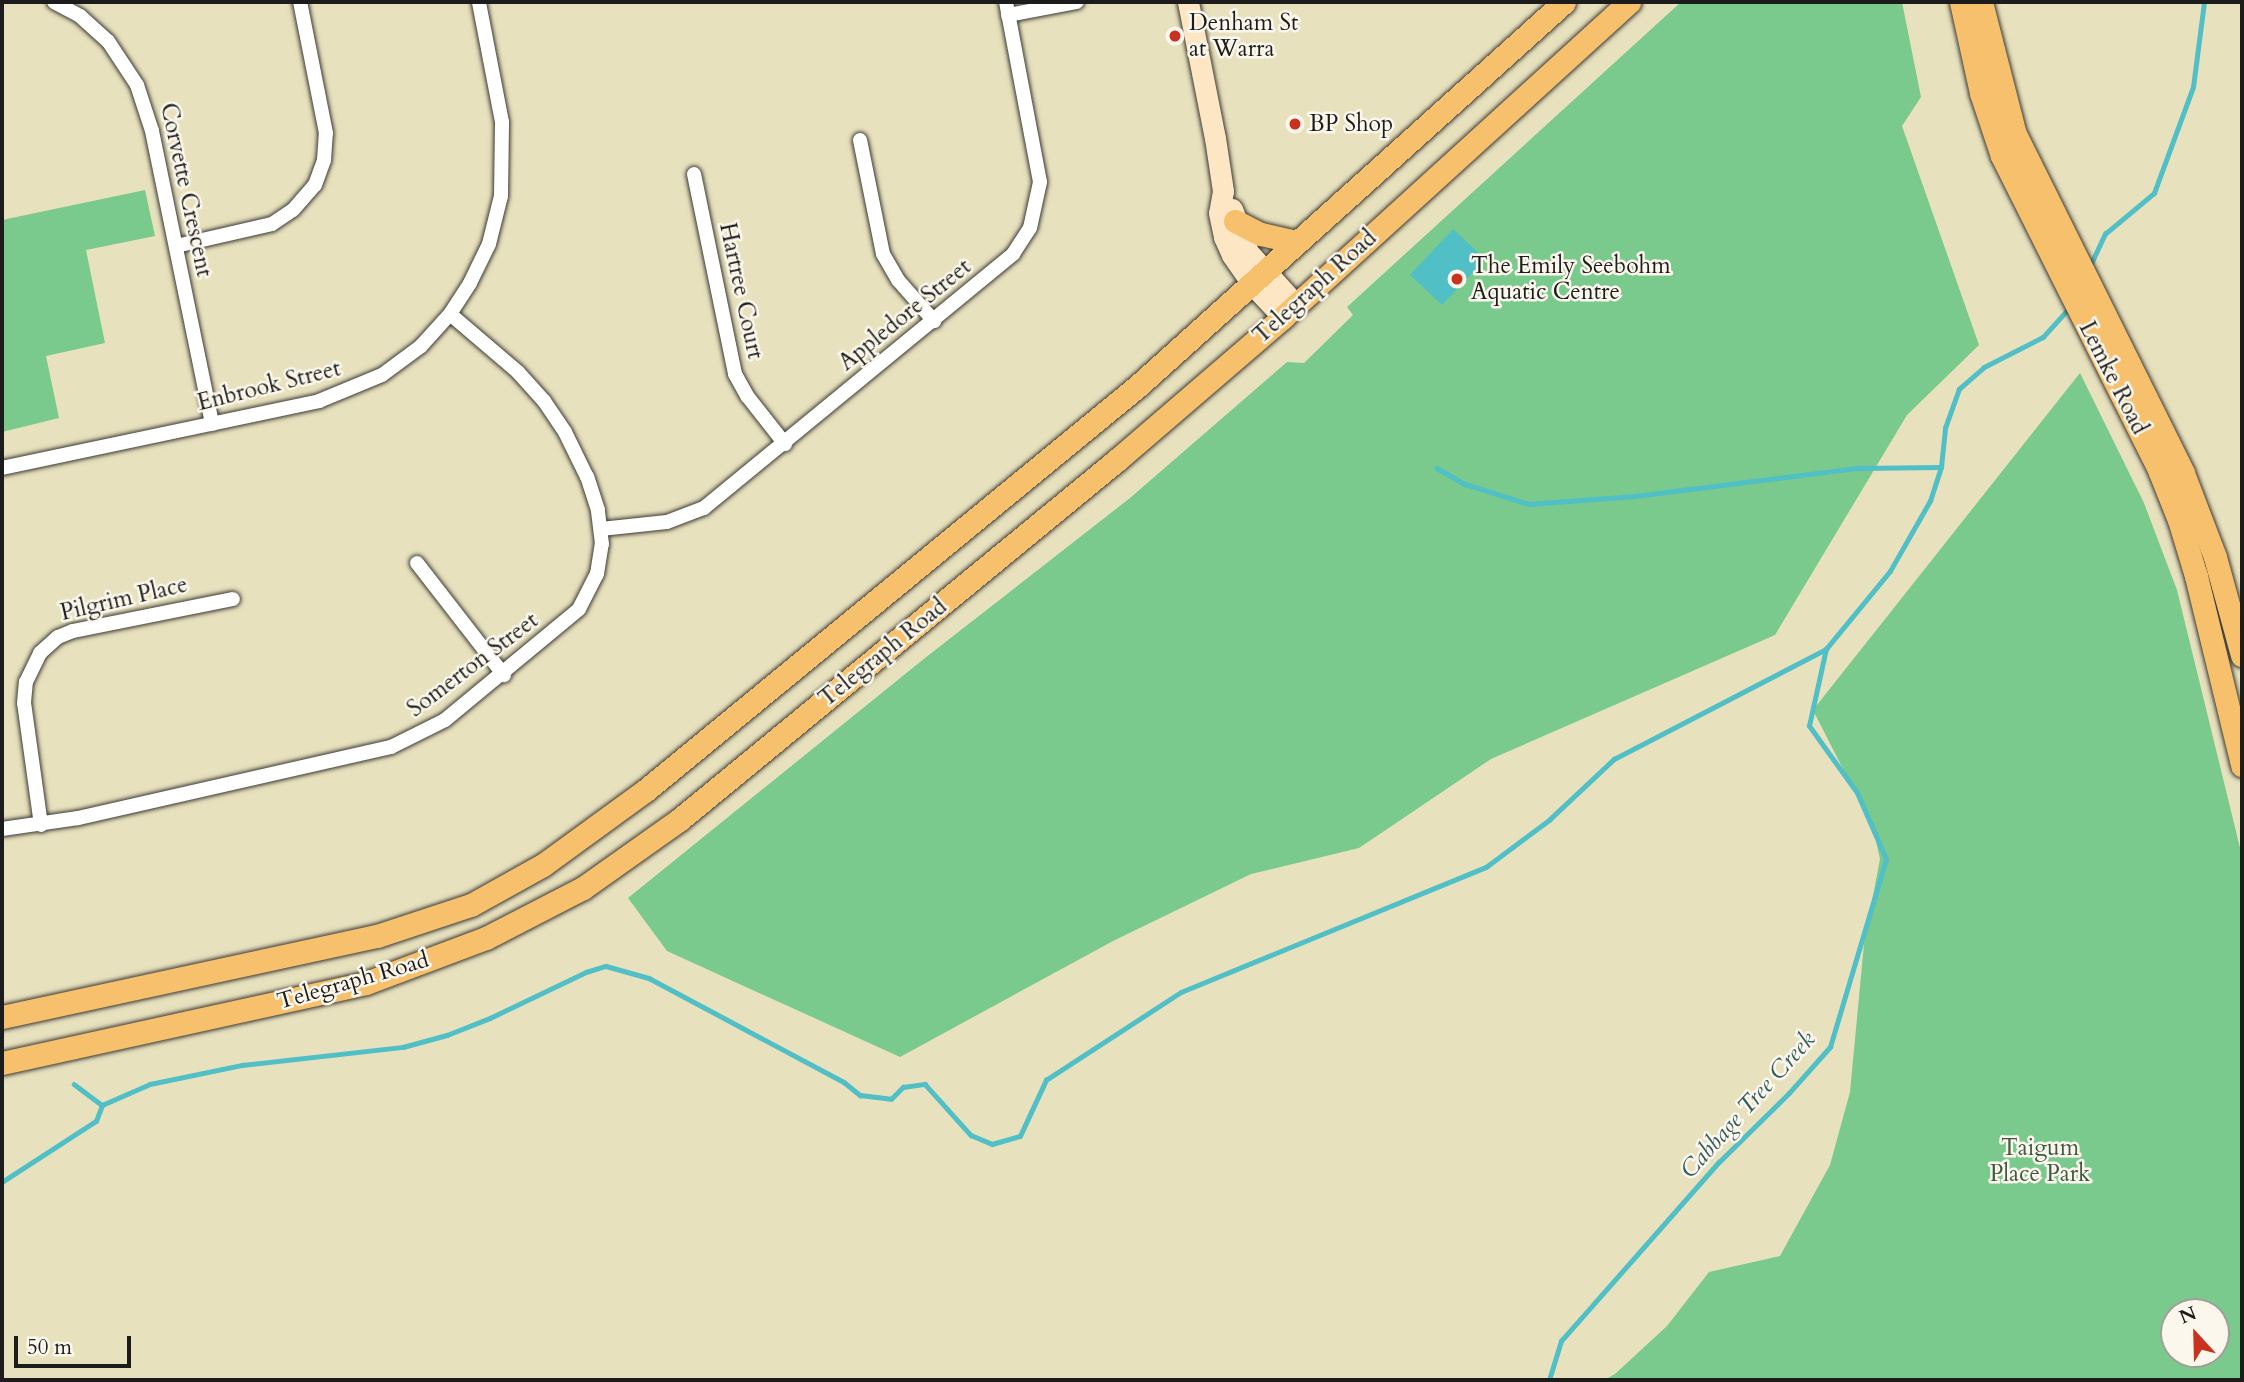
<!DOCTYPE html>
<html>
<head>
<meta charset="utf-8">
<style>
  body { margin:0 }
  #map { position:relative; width:2244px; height:1382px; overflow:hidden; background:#e8e1be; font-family:Cardo,serif }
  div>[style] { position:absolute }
  .green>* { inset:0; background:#79ca8c }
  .water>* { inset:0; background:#51bfc6; transform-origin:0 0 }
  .stream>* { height:4.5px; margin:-2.25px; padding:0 2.25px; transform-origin:2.25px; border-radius:2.25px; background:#51bfc6 }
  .roads { filter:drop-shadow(0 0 2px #3b3a34) drop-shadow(0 0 2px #3b3a34) }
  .street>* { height:14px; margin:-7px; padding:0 7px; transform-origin:7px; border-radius:7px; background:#fff }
  .secondary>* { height:21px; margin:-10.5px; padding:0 10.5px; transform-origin:10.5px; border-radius:10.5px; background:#fce6c4 }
  .primary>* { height:23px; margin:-11.5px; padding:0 11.5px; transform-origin:11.5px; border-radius:11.5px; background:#f7c06c }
  .dots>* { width:19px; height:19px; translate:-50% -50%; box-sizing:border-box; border:4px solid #fbf7ec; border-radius:50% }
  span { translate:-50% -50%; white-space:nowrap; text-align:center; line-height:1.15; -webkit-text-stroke:5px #fbf7ec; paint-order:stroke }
  .poi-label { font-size:23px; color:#1c1c1c }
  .left { translate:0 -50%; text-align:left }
  .street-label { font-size:23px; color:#1c1c1c }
  .park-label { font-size:23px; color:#3d5943 }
  .water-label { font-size:24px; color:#315d60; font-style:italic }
  .frame { position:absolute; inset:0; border:4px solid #1c1c1c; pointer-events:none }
  .north { position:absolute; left:2160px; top:1298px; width:70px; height:70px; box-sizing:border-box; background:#fbf7ec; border:2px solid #a29f99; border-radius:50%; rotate:338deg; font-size:19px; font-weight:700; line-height:28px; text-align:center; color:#1c1c1c }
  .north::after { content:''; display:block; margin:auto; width:24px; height:32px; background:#c8321e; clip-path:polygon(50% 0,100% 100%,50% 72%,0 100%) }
  .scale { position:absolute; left:14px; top:1336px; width:117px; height:32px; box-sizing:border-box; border:4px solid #1c1c1c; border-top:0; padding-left:9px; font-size:21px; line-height:24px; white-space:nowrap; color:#1c1c1c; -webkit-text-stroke:5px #fbf7ec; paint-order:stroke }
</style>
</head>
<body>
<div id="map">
  <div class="green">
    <div style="clip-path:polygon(1681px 2px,1902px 2px,1921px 97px,1902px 126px,1979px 345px,1907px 415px,1775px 635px,1491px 759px,1359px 848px,1251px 874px,1113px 941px,900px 1057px,667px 951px,628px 898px,925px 658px,1130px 498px,1287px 362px,1304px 363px,1353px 315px,1347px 307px)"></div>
    <div style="clip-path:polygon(145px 190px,155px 236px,86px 250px,105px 343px,46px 356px,59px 418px,2px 432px,2px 220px)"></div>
    <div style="clip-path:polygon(evenodd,2080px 373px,2144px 503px,2177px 590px,2242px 856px,2242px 1380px,1604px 1380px,1615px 1374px,1667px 1326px,1709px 1272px,1780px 1256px,1830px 1165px,1850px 1092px,1864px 944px,1880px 859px,1873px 828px,1813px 710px,2080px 373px,2174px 1312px,2216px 1312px,2216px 1354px,2174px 1354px,2174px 1312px)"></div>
  </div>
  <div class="water">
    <div style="left:1453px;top:229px;width:44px;height:63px;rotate:43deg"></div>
  </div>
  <div class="stream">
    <div style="left:2089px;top:268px;width:38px;rotate:-65deg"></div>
    <div style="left:2105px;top:234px;width:64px;rotate:-39.9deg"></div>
    <div style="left:2154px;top:193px;width:113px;rotate:-69.8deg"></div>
    <div style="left:2193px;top:87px;width:86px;rotate:-82.6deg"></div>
    <div style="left:1437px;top:468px;width:32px;rotate:30deg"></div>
    <div style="left:1465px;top:484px;width:67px;rotate:17.4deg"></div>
    <div style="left:1529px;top:504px;width:106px;rotate:-4.3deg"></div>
    <div style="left:1635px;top:496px;width:224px;rotate:-7.2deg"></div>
    <div style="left:1857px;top:468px;width:84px;rotate:-0.7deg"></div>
    <div style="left:74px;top:1084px;width:35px;rotate:37deg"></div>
    <div style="left:2px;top:1182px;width:112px;rotate:-33deg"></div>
    <div style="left:96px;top:1121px;width:17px;rotate:-69deg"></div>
    <div style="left:102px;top:1105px;width:52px;rotate:-23.6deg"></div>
    <div style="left:150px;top:1084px;width:94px;rotate:-11.7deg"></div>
    <div style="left:242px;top:1065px;width:162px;rotate:-6.4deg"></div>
    <div style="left:403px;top:1047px;width:46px;rotate:-15.3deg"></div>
    <div style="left:447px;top:1035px;width:46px;rotate:-21.6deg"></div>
    <div style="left:490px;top:1018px;width:106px;rotate:-25.6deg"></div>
    <div style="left:586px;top:972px;width:21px;rotate:-17deg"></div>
    <div style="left:606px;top:966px;width:45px;rotate:15.6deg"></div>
    <div style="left:649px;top:978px;width:221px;rotate:28.1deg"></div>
    <div style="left:844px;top:1082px;width:21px;rotate:39deg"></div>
    <div style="left:860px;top:1095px;width:31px;rotate:7deg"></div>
    <div style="left:891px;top:1099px;width:17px;rotate:-45deg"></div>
    <div style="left:903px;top:1087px;width:22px;rotate:-8deg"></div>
    <div style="left:925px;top:1084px;width:69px;rotate:48deg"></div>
    <div style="left:971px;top:1135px;width:23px;rotate:23deg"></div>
    <div style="left:992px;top:1144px;width:29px;rotate:-16deg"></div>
    <div style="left:1020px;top:1136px;width:62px;rotate:-65.1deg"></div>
    <div style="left:1046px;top:1080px;width:161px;rotate:-33.1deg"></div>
    <div style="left:1181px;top:992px;width:330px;rotate:-22.3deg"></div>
    <div style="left:1486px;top:867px;width:79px;rotate:-36.7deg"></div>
    <div style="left:1549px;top:820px;width:89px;rotate:-43.2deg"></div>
    <div style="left:1614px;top:759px;width:239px;rotate:-27.4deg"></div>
    <div style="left:1549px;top:1380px;width:41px;rotate:-72.9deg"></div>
    <div style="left:1561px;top:1341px;width:239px;rotate:-48.6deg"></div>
    <div style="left:1719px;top:1162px;width:98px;rotate:-44.6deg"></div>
    <div style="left:1789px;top:1093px;width:62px;rotate:-48.3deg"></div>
    <div style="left:1830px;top:1047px;width:196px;rotate:-73.4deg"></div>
    <div style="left:1886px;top:859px;width:72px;rotate:-113.7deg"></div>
    <div style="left:1857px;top:793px;width:82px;rotate:-125.6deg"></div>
    <div style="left:1809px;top:726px;width:79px;rotate:-77.6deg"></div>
    <div style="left:1826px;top:649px;width:101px;rotate:-50.6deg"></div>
    <div style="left:1890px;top:571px;width:81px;rotate:-60.3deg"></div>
    <div style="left:1930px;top:501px;width:36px;rotate:-72deg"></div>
    <div style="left:1941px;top:467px;width:39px;rotate:-84deg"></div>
    <div style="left:1945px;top:428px;width:41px;rotate:-70.3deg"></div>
    <div style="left:1959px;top:389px;width:33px;rotate:-41deg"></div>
    <div style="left:1984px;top:367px;width:66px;rotate:-27deg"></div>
    <div style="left:2043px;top:337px;width:40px;rotate:-48deg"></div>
  </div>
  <div class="roads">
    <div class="street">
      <div style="left:54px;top:2px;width:30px;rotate:28deg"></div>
      <div style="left:80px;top:16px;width:38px;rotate:42deg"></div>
      <div style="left:108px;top:41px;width:53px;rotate:56.6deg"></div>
      <div style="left:137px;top:85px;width:48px;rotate:71.9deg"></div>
      <div style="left:152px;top:131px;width:299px;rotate:78.4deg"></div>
      <div style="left:1008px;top:15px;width:70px;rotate:-10.7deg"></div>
      <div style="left:860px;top:140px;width:116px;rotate:78.6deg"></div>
      <div style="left:883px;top:254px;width:30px;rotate:60deg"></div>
      <div style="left:898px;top:280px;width:55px;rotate:48.7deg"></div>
      <div style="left:694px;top:174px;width:204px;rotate:78.4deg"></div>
      <div style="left:735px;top:374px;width:26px;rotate:61deg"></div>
      <div style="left:748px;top:397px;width:60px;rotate:51.8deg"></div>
      <div style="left:176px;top:246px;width:98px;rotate:-12.9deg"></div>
      <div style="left:272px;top:224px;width:25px;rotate:-34deg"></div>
      <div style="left:293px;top:210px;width:33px;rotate:-49deg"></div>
      <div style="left:315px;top:185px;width:27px;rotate:-70deg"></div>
      <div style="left:324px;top:160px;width:27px;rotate:-86deg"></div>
      <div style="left:326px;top:133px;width:134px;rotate:-101.2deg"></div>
      <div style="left:2px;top:468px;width:324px;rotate:-11.9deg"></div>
      <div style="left:319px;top:401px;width:68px;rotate:-22.4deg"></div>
      <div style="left:382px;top:375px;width:49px;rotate:-36.6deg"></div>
      <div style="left:421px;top:346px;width:43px;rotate:-47.8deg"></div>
      <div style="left:450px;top:314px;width:37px;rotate:-57deg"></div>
      <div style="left:470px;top:283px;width:43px;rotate:-64deg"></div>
      <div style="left:489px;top:244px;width:49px;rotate:-76deg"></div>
      <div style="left:501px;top:196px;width:74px;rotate:-89.2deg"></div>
      <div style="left:502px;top:122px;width:122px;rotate:-100.9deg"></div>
      <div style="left:601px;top:529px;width:66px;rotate:-6.1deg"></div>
      <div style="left:667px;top:522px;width:40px;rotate:-21deg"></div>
      <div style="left:704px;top:508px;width:400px;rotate:-39.4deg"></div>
      <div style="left:1013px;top:254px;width:31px;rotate:-57deg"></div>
      <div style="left:1030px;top:228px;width:47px;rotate:-77.7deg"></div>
      <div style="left:1040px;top:182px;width:183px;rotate:-100.7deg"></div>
      <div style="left:417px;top:563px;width:142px;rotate:52.2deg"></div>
      <div style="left:41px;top:825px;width:123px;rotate:-97.9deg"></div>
      <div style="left:24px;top:703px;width:21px;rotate:-85deg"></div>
      <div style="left:26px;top:682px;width:32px;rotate:-64deg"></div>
      <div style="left:40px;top:653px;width:24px;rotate:-42deg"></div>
      <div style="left:58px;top:637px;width:16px;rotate:-22deg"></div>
      <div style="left:73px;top:631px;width:163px;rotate:-11.3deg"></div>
      <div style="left:2px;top:829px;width:77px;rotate:-8.2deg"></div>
      <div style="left:78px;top:818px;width:321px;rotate:-12.8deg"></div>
      <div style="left:391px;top:747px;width:60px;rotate:-26.6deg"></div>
      <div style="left:445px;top:720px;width:174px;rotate:-39.6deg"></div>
      <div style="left:579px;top:609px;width:39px;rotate:-63deg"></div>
      <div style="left:597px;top:574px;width:30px;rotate:-81deg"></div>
      <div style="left:602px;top:544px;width:34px;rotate:-97deg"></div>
      <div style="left:598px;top:510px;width:35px;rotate:-108deg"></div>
      <div style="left:587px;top:477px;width:50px;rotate:-116.1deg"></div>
      <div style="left:565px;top:432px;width:37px;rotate:-124deg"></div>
      <div style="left:544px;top:401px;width:39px;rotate:-132deg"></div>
      <div style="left:518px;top:372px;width:89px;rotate:-139.5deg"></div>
    </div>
    <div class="secondary">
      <div style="left:1188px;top:2px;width:139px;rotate:78.8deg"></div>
      <div style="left:1215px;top:138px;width:54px;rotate:81.4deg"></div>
      <div style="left:1223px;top:191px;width:22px;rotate:100deg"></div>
      <div style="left:1219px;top:213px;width:25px;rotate:78deg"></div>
      <div style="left:1224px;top:237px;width:20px;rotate:66deg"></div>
      <div style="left:1232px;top:255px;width:35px;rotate:55deg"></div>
      <div style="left:1252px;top:284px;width:45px;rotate:46.8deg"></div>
      <div style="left:1232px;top:209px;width:46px;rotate:69.6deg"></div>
      <div style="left:1248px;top:252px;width:72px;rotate:47.8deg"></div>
    </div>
    <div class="primary">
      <div style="left:1961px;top:2px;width:93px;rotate:77.6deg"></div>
      <div style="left:1981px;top:93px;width:66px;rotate:71.6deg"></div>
      <div style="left:2002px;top:156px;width:351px;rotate:63.4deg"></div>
      <div style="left:2159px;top:470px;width:54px;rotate:68.2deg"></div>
      <div style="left:2179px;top:520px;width:59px;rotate:73.1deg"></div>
      <div style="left:2196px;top:576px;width:195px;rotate:76.3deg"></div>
      <div style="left:1981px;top:2px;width:136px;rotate:75.6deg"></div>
      <div style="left:2015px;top:134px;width:378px;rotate:63.6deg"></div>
      <div style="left:2183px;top:473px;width:90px;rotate:69.1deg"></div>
      <div style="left:2215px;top:557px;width:102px;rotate:74.6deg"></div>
      <div style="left:1235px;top:221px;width:29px;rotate:27deg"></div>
      <div style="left:1261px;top:234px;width:37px;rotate:13deg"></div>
      <div style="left:2px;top:1017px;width:384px;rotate:-12.2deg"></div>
      <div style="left:377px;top:936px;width:99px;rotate:-18.3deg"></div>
      <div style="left:471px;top:905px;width:82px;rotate:-29.1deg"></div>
      <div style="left:543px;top:865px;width:127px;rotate:-36.1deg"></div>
      <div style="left:646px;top:790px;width:638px;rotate:-39.4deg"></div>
      <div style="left:1139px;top:385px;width:572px;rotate:-42.02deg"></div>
      <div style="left:2px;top:1063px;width:373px;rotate:-12.4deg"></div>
      <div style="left:366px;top:983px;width:128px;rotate:-20.6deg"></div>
      <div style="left:486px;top:938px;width:109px;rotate:-27.3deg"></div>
      <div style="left:583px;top:888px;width:118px;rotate:-35.3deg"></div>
      <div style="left:679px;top:820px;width:567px;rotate:-39.42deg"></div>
      <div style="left:1117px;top:460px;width:219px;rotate:-40.7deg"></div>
      <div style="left:1283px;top:317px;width:468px;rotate:-42.3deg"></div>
    </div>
  </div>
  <div class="dots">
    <div style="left:1175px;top:36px;background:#c8321e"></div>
    <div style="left:1295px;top:124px;background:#c8321e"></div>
    <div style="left:1457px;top:279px;background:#c8321e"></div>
  </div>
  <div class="poi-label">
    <span class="left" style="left:1189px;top:36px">Denham St<br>at Warra</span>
    <span class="left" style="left:1309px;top:124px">BP Shop</span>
    <span class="left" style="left:1471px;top:279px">The Emily Seebohm<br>Aquatic Centre</span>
  </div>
  <div class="street-label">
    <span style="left:186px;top:190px;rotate:78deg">Corvette Crescent</span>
    <span style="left:1315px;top:287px;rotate:-42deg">Telegraph Road</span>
    <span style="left:741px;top:291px;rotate:78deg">Hartree Court</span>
    <span style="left:905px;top:315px;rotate:-39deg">Appledore Street</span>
    <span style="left:2113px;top:378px;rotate:63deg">Lemke Road</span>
    <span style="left:269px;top:386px;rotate:-14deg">Enbrook Street</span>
    <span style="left:124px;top:599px;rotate:-13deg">Pilgrim Place</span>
    <span style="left:883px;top:653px;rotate:-39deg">Telegraph Road</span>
    <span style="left:473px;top:665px;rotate:-37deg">Somerton Street</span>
    <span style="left:353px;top:981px;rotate:-16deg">Telegraph Road</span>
  </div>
  <div class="park-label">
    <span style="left:2040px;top:1161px">Taigum<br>Place Park</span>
  </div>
  <div class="water-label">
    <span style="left:1748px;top:1105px;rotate:-48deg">Cabbage Tree Creek</span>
  </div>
  <div class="frame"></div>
  <div class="north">N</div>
  <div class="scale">50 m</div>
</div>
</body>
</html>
